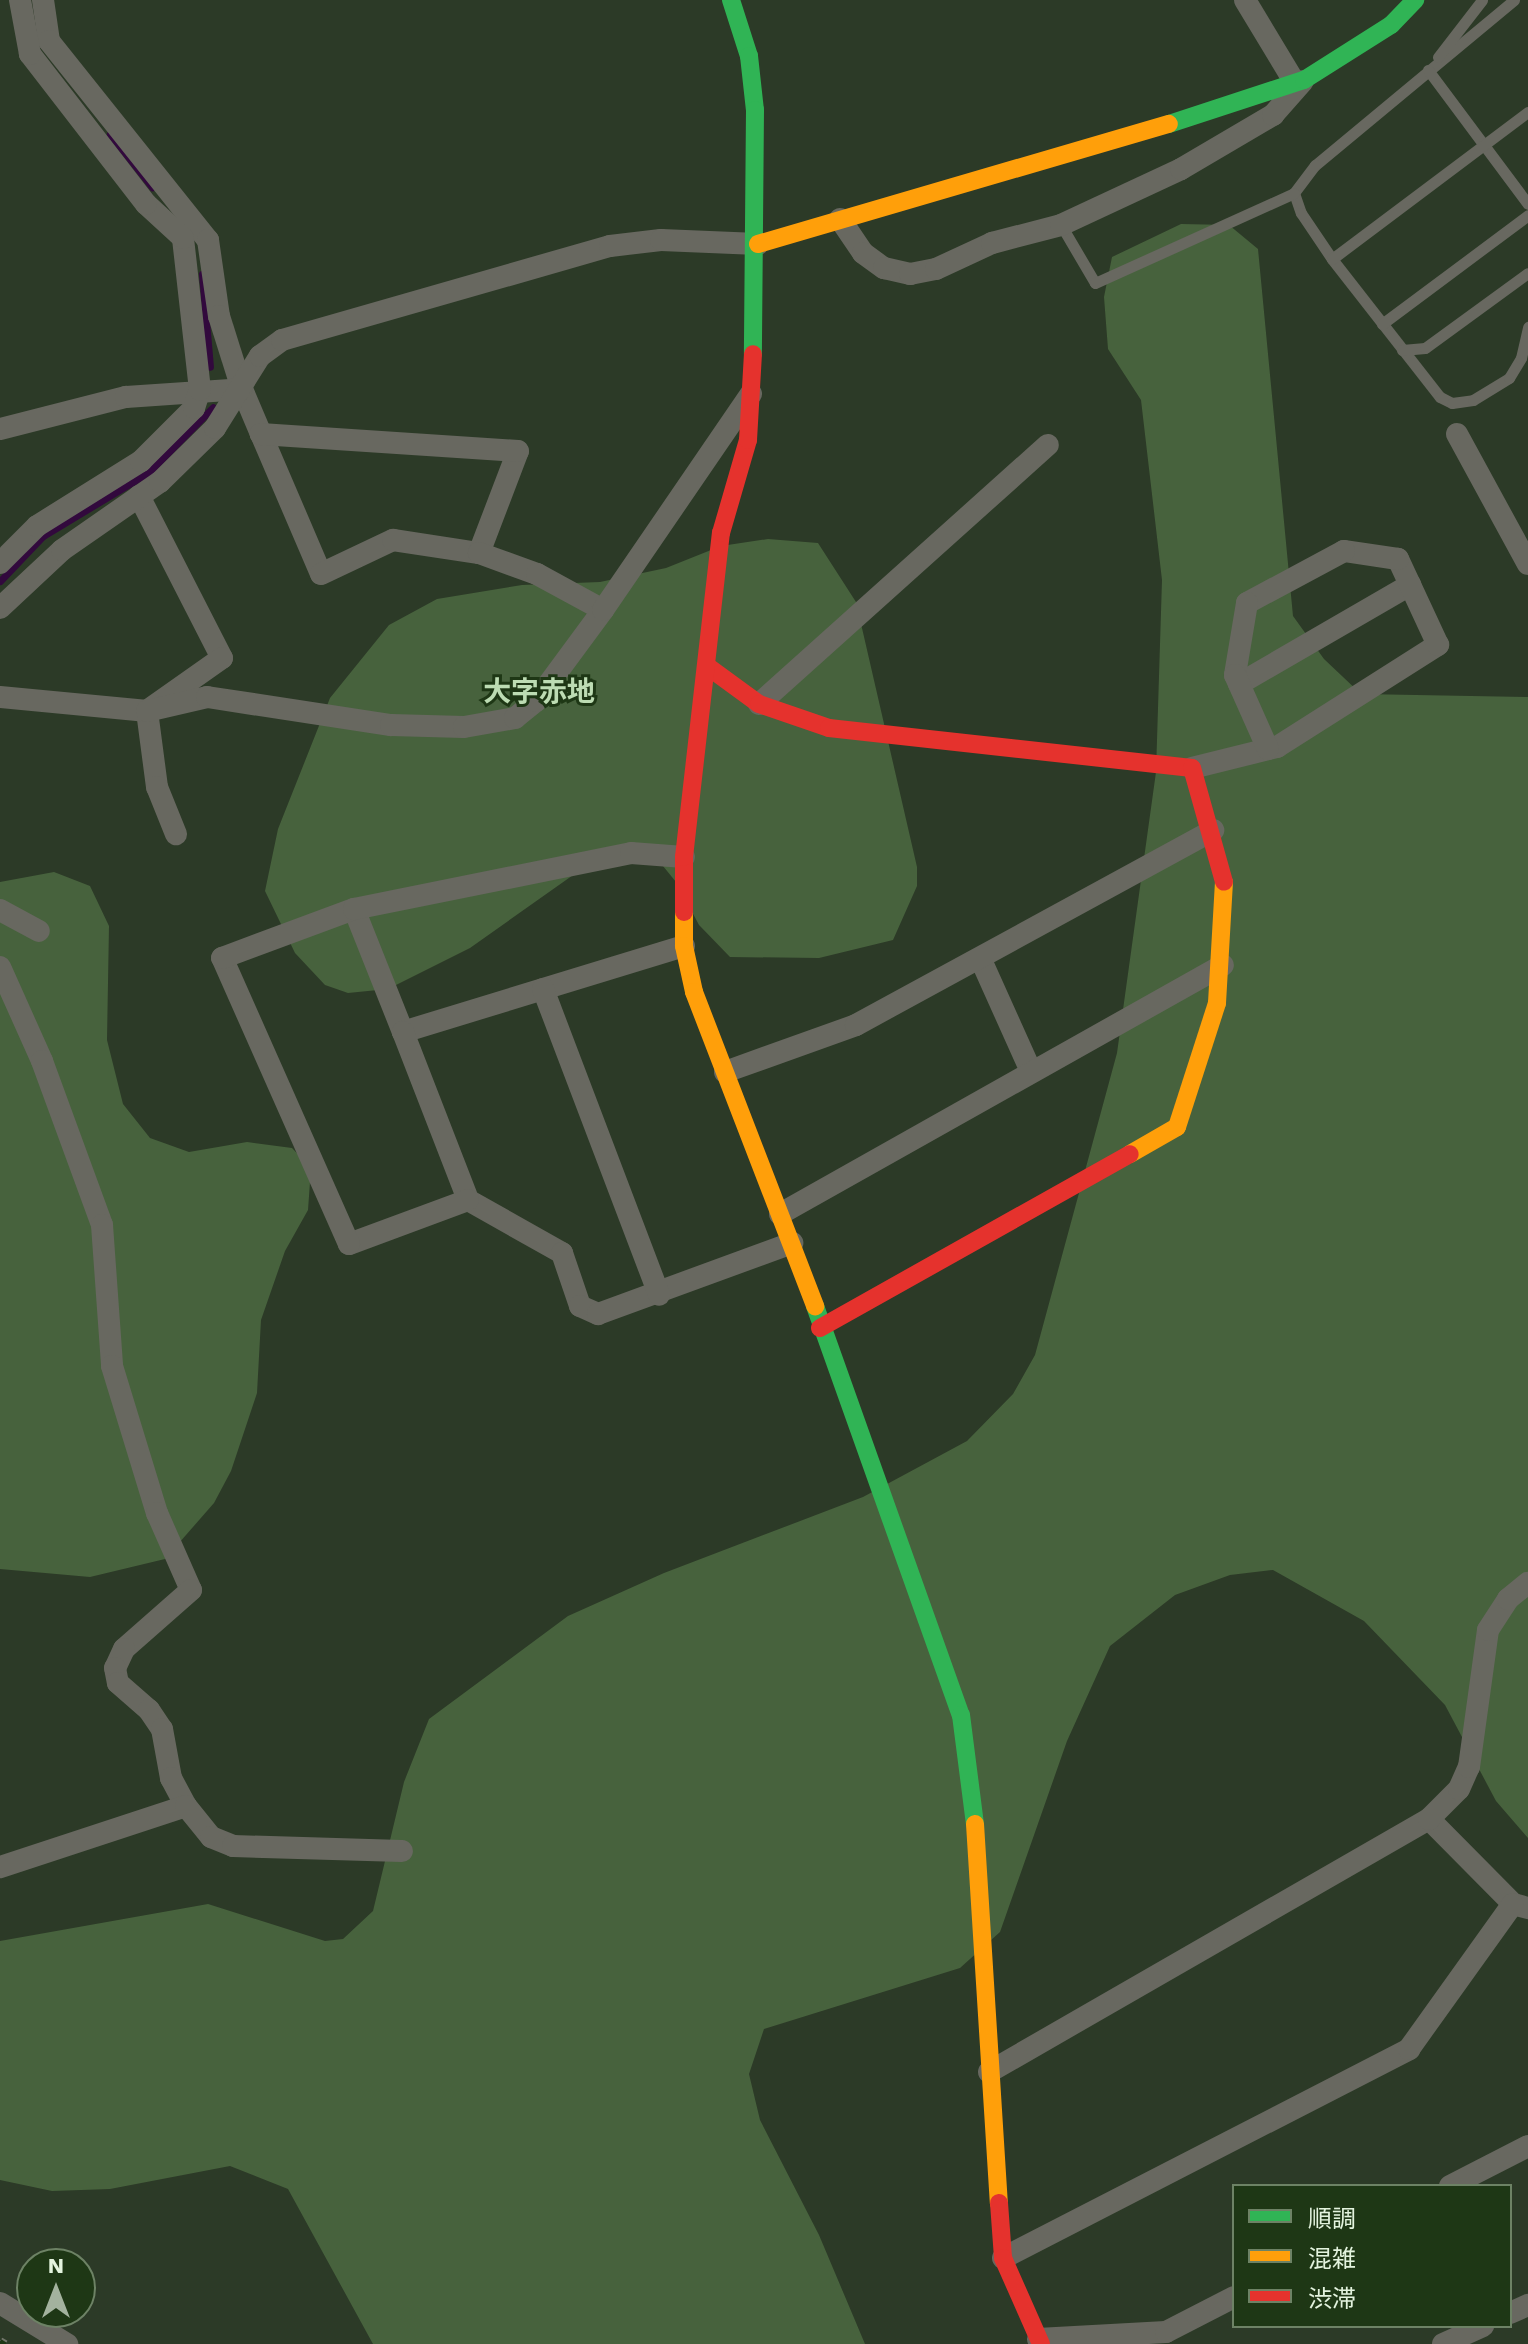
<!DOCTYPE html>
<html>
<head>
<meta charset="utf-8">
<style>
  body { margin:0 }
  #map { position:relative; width:1528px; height:2344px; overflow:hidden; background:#2c3a27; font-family:"Work Sans","Noto Sans JP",sans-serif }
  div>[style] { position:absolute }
  .green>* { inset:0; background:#47623d }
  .stream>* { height:7px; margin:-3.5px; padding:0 3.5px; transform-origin:3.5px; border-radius:3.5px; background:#32093d }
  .lane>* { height:11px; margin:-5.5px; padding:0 5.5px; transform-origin:5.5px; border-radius:5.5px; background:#686860 }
  .street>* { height:22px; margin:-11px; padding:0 11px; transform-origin:11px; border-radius:11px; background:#686860 }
  .fast>* { height:18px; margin:-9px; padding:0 9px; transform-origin:9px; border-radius:9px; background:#30b455 }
  .slow>* { height:18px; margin:-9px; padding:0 9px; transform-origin:9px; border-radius:9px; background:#ff9f0a }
  .jam>* { height:18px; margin:-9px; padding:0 9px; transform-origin:9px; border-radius:9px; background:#e5322d }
  .rail>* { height:9px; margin-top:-4.5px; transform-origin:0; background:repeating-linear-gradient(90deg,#1e3715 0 18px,#72766b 0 36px); box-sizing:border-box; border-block:2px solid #72766b }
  span { translate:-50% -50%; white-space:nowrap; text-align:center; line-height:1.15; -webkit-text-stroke:6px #1e3715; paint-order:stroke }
  .quarter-label { font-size:28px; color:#bddcb3; font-weight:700 }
  .legend { position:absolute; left:1232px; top:2184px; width:280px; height:144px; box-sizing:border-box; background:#1e3715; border:2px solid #6d8265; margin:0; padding:10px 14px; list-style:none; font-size:24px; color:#e3f3de }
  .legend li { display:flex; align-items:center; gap:16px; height:40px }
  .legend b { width:40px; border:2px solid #6d8265 }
  .north { position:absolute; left:16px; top:2248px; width:80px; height:80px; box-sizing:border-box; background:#1e3715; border:2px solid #6d8265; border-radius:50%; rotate:0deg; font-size:22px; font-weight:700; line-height:32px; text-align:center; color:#e3f3de }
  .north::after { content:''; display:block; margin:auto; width:28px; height:36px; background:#a3b29e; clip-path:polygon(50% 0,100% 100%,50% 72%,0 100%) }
</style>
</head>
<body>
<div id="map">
  <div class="green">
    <div style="clip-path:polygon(1181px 224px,1229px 225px,1258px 249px,1293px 616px,1324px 659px,1361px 694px,1528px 697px,1528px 1838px,1496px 1801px,1445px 1705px,1364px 1621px,1273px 1570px,1230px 1575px,1175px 1595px,1110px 1646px,1067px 1741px,1000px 1932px,960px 1968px,764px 2029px,749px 2074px,760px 2120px,819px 2235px,865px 2344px,373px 2344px,288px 2189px,230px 2166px,110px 2189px,52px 2191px,0 2180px,0 1941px,208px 1904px,325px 1941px,343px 1939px,373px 1911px,404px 1782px,429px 1719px,568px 1616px,664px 1573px,863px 1497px,967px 1441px,1013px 1394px,1035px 1355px,1117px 1053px,1156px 772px,1162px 580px,1141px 400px,1108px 349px,1104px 297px,1112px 257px)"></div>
    <div style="clip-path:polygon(768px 539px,818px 543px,856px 602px,917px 867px,917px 886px,893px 940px,819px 958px,730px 957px,699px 925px,676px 882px,654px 855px,576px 873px,470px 948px,388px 989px,348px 993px,325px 985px,295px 953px,265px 891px,278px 829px,330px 698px,389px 625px,437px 599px,522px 585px,600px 582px,666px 568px,721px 546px)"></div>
    <div style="clip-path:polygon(54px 872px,90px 886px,109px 926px,107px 1040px,123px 1104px,150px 1138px,189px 1152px,247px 1142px,292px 1148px,311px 1168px,308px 1210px,285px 1251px,261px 1320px,257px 1393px,231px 1471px,214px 1503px,165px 1559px,90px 1577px,0 1569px,0 882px)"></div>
  </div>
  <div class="stream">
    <div style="left:110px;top:134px;width:68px;rotate:51.6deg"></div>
    <div style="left:202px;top:274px;width:93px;rotate:85.1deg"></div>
    <div style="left:0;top:581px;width:62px;rotate:-46.3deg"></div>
    <div style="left:43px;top:536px;width:124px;rotate:-31.1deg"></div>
    <div style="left:149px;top:472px;width:91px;rotate:-45.4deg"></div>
  </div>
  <div class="lane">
    <div style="left:1514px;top:0;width:259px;rotate:140.3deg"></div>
    <div style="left:1315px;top:165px;width:35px;rotate:127deg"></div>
    <div style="left:1294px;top:193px;width:21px;rotate:71deg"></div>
    <div style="left:1301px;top:213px;width:55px;rotate:56deg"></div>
    <div style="left:1332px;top:259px;width:175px;rotate:52deg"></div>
    <div style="left:1440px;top:397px;width:13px;rotate:27deg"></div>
    <div style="left:1452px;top:403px;width:21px;rotate:-8deg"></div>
    <div style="left:1473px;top:400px;width:42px;rotate:-31.4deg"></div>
    <div style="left:1509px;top:378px;width:23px;rotate:-59deg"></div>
    <div style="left:1521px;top:358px;width:32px;rotate:-77deg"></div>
    <div style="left:1438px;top:57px;width:72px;rotate:-52.3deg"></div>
    <div style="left:1428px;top:70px;width:167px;rotate:53.3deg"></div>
    <div style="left:1061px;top:225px;width:67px;rotate:59.6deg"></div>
    <div style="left:1095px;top:283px;width:218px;rotate:-24.3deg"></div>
    <div style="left:1332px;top:259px;width:245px;rotate:-36.9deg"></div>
    <div style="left:1382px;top:324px;width:182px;rotate:-36.7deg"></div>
    <div style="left:1402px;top:350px;width:23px;rotate:-5deg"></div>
    <div style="left:1425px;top:348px;width:127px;rotate:-36.1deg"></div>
  </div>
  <div class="street">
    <div style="left:43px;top:0;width:41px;rotate:81.7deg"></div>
    <div style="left:49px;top:41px;width:255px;rotate:51.4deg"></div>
    <div style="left:208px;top:240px;width:77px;rotate:81.8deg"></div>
    <div style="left:219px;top:316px;width:77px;rotate:72.5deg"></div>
    <div style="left:242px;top:389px;width:49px;rotate:67.1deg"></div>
    <div style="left:261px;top:434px;width:152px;rotate:66.8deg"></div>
    <div style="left:321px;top:574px;width:80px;rotate:-25.3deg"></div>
    <div style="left:393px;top:540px;width:87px;rotate:8.6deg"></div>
    <div style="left:479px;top:553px;width:109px;rotate:-69.1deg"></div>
    <div style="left:518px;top:451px;width:258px;rotate:-176.2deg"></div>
    <div style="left:1245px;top:0;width:97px;rotate:58.9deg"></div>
    <div style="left:840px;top:219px;width:41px;rotate:55.9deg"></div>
    <div style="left:863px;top:253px;width:26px;rotate:36deg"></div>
    <div style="left:884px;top:268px;width:27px;rotate:13deg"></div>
    <div style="left:910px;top:274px;width:26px;rotate:-11deg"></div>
    <div style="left:936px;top:269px;width:62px;rotate:-24.9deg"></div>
    <div style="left:992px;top:243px;width:71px;rotate:-14.6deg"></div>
    <div style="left:1061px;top:225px;width:132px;rotate:-25deg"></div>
    <div style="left:1181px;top:169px;width:107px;rotate:-30.4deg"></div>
    <div style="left:1273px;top:115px;width:45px;rotate:-48.6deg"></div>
    <div style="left:0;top:429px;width:130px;rotate:-14.3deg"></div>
    <div style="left:126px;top:397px;width:116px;rotate:-3.9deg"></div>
    <div style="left:1457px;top:434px;width:148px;rotate:61.4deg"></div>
    <div style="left:139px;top:496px;width:182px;rotate:62.9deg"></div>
    <div style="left:222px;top:658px;width:92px;rotate:144.8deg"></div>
    <div style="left:147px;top:711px;width:77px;rotate:82.5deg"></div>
    <div style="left:157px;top:787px;width:51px;rotate:68deg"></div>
    <div style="left:479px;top:553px;width:62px;rotate:19.9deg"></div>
    <div style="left:537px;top:574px;width:75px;rotate:28.6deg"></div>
    <div style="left:0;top:563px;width:52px;rotate:-45deg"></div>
    <div style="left:37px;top:526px;width:123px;rotate:-32deg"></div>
    <div style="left:141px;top:461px;width:75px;rotate:-45deg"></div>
    <div style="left:194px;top:408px;width:19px;rotate:-72deg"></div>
    <div style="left:200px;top:390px;width:153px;rotate:-96.4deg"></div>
    <div style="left:183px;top:238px;width:50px;rotate:-137.4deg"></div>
    <div style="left:146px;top:204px;width:190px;rotate:-127.7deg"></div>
    <div style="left:30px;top:54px;width:55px;rotate:-100.5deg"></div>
    <div style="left:0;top:608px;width:85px;rotate:-43.1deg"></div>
    <div style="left:62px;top:550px;width:119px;rotate:-34.8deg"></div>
    <div style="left:160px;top:482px;width:77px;rotate:-44.5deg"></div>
    <div style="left:215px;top:428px;width:85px;rotate:-58deg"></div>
    <div style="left:260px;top:356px;width:27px;rotate:-36deg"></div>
    <div style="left:282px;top:340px;width:341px;rotate:-16deg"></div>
    <div style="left:610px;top:246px;width:51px;rotate:-6.7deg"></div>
    <div style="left:661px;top:240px;width:97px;rotate:2.4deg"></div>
    <div style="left:1239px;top:684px;width:198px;rotate:-30.1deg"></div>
    <div style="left:0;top:697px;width:148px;rotate:5.4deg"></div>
    <div style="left:147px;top:711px;width:62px;rotate:-13.1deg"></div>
    <div style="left:207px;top:697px;width:186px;rotate:8.7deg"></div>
    <div style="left:391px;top:725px;width:73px;rotate:1.6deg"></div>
    <div style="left:464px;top:727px;width:52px;rotate:-10deg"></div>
    <div style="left:515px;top:718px;width:27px;rotate:-39deg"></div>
    <div style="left:536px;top:701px;width:113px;rotate:-53.6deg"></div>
    <div style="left:603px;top:610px;width:262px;rotate:-55.6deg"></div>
    <div style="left:759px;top:704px;width:388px;rotate:-41.9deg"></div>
    <div style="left:1192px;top:768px;width:88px;rotate:-13.9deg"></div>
    <div style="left:1277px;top:747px;width:191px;rotate:-32.4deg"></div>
    <div style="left:1438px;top:645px;width:95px;rotate:-114.9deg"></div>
    <div style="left:1398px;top:559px;width:55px;rotate:-171.6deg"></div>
    <div style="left:1344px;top:551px;width:110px;rotate:151.8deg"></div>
    <div style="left:1247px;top:603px;width:73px;rotate:99.5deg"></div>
    <div style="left:1235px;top:675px;width:81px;rotate:66deg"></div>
    <div style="left:354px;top:909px;width:132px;rotate:68.3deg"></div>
    <div style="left:0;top:910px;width:44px;rotate:28.3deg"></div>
    <div style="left:684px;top:946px;width:294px;rotate:163deg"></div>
    <div style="left:403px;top:1032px;width:180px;rotate:68.8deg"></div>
    <div style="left:468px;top:1200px;width:108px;rotate:29.4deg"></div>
    <div style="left:562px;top:1253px;width:56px;rotate:71.2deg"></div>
    <div style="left:580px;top:1306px;width:20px;rotate:24deg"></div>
    <div style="left:598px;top:1314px;width:207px;rotate:-20.1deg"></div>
    <div style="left:981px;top:960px;width:122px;rotate:65.8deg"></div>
    <div style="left:0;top:967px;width:103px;rotate:65.9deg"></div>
    <div style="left:42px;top:1061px;width:175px;rotate:69.9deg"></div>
    <div style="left:102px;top:1225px;width:141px;rotate:85.9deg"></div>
    <div style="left:112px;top:1366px;width:154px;rotate:73deg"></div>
    <div style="left:157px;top:1513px;width:84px;rotate:66.2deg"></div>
    <div style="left:191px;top:1590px;width:89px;rotate:138.6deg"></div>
    <div style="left:124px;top:1649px;width:21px;rotate:115deg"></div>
    <div style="left:115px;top:1668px;width:15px;rotate:79deg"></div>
    <div style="left:118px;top:1683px;width:41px;rotate:41.1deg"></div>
    <div style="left:149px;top:1710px;width:23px;rotate:56deg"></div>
    <div style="left:162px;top:1729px;width:50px;rotate:79.6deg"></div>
    <div style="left:171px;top:1778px;width:32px;rotate:62deg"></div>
    <div style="left:186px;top:1806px;width:196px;rotate:161.8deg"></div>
    <div style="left:543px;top:989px;width:327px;rotate:69.2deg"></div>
    <div style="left:725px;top:1072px;width:139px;rotate:-19.7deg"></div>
    <div style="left:856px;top:1025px;width:407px;rotate:-28.6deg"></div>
    <div style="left:468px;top:1200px;width:127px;rotate:159.7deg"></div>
    <div style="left:349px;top:1244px;width:313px;rotate:-113.9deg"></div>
    <div style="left:222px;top:958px;width:141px;rotate:-20.4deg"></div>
    <div style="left:354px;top:909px;width:283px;rotate:-11.4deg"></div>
    <div style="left:631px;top:853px;width:53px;rotate:4.3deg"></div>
    <div style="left:780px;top:1214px;width:508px;rotate:-29.34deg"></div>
    <div style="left:186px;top:1806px;width:40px;rotate:51deg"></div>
    <div style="left:211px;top:1837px;width:24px;rotate:22deg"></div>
    <div style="left:233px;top:1846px;width:169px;rotate:1.7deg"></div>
    <div style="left:1429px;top:1819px;width:120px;rotate:45.3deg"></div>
    <div style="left:1513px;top:1904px;width:16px;rotate:15deg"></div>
    <div style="left:989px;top:2072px;width:508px;rotate:-29.9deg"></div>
    <div style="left:1429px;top:1819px;width:42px;rotate:-45deg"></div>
    <div style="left:1459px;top:1789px;width:24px;rotate:-66deg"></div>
    <div style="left:1469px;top:1767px;width:138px;rotate:-82.1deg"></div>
    <div style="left:1488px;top:1630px;width:37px;rotate:-57deg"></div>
    <div style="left:1508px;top:1599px;width:26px;rotate:-39deg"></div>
    <div style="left:1450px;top:2186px;width:88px;rotate:-27.1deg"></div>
    <div style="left:1003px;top:2258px;width:457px;rotate:-27.2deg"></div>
    <div style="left:1409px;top:2049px;width:178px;rotate:-54.4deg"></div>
    <div style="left:0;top:2303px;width:79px;rotate:31.5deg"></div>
    <div style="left:1510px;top:2313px;width:20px;rotate:-24deg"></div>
    <div style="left:1038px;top:2339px;width:128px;rotate:-3.1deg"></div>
    <div style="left:1166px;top:2332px;width:76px;rotate:-27.2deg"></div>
    <div style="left:1443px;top:2344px;width:44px;rotate:-24.2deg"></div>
  </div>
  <div class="fast">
    <div style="left:731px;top:0;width:59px;rotate:72.2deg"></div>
    <div style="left:749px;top:56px;width:54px;rotate:83.7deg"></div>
    <div style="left:755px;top:110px;width:244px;rotate:90.5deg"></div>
    <div style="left:1169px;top:124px;width:142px;rotate:-18.1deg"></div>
    <div style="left:1304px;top:80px;width:103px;rotate:-32.3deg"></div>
    <div style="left:1391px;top:25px;width:35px;rotate:-46deg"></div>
    <div style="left:815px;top:1306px;width:434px;rotate:70.4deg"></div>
    <div style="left:961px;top:1715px;width:110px;rotate:82.7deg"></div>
  </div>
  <div class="slow">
    <div style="left:758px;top:244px;width:428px;rotate:-16.3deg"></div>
    <div style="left:684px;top:912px;width:34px;rotate:90deg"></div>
    <div style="left:684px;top:946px;width:47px;rotate:77.7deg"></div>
    <div style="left:694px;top:992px;width:337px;rotate:68.9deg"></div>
    <div style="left:1130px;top:1154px;width:54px;rotate:-29.9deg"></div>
    <div style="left:1177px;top:1127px;width:130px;rotate:-72.1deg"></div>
    <div style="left:1217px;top:1003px;width:121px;rotate:-86.7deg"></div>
    <div style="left:975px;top:1824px;width:380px;rotate:86.4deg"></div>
  </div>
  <div class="jam">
    <div style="left:707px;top:666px;width:64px;rotate:36.2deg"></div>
    <div style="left:759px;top:704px;width:74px;rotate:18.9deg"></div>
    <div style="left:829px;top:728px;width:365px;rotate:6.3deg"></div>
    <div style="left:1192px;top:768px;width:118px;rotate:74.3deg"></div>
    <div style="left:684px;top:912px;width:55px;rotate:-90deg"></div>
    <div style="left:684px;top:857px;width:326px;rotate:-83.5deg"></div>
    <div style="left:721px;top:533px;width:97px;rotate:-73.8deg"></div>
    <div style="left:748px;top:440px;width:86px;rotate:-86.7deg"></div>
    <div style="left:820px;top:1328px;width:355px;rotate:-29.3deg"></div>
    <div style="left:999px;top:2203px;width:55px;rotate:85.8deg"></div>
    <div style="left:1003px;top:2258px;width:94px;rotate:66.2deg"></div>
  </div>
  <div class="rail">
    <div style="left:0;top:2341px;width:6px;rotate:31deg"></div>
  </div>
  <div class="quarter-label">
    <span style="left:539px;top:692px">大字赤地</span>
  </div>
  <ul class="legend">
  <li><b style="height:10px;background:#30b455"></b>順調</li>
  <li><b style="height:10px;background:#ff9f0a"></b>混雑</li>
  <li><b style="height:10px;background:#e5322d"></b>渋滞</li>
  </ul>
  <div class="north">N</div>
</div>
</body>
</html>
